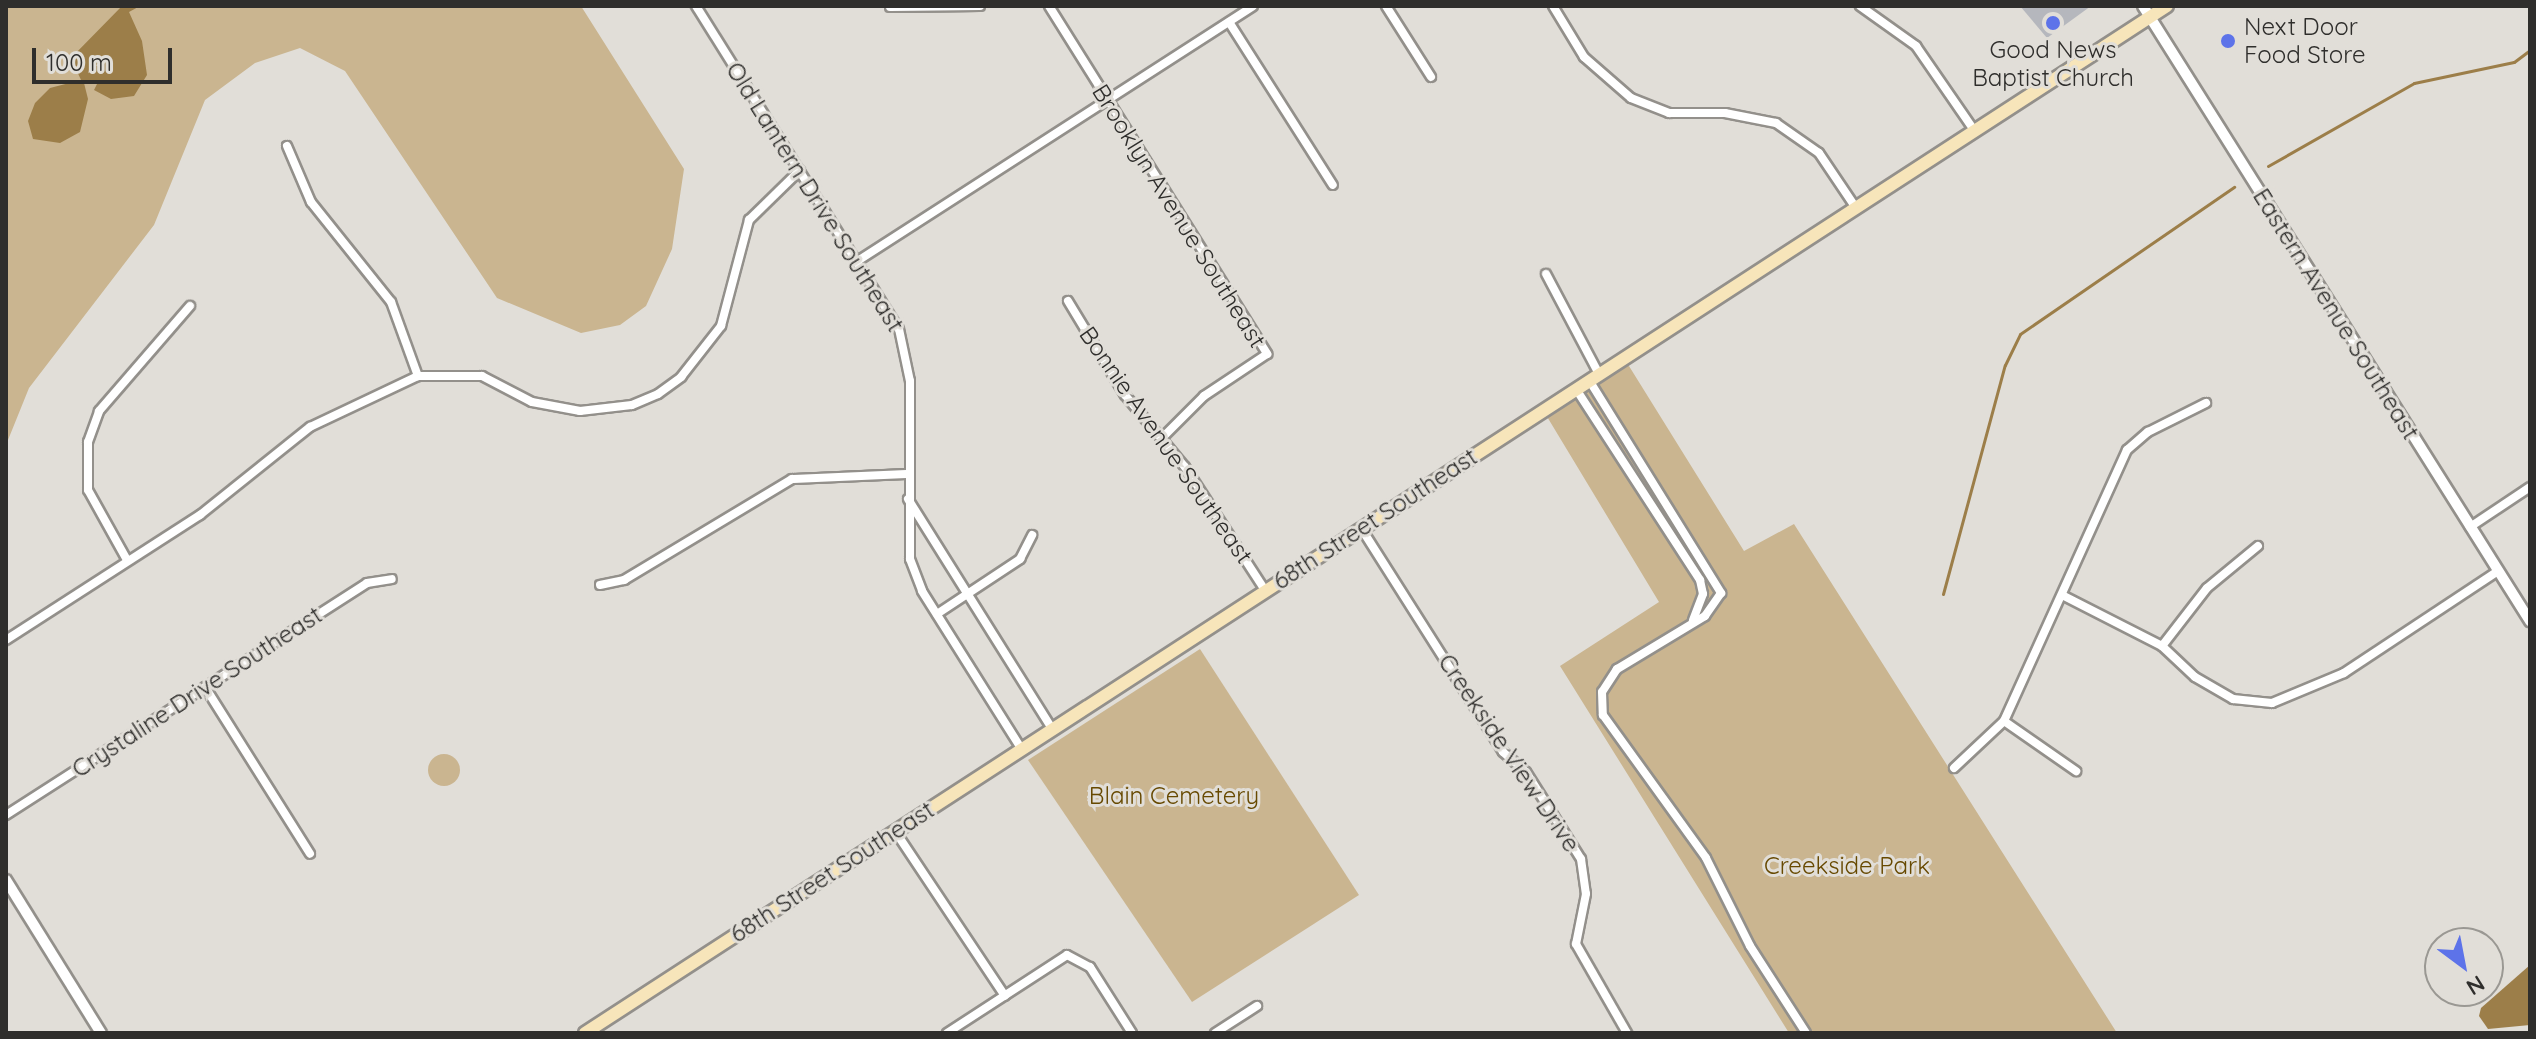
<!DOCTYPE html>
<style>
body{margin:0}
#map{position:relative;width:2536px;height:1039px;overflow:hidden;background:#e1ded8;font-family:Quicksand,sans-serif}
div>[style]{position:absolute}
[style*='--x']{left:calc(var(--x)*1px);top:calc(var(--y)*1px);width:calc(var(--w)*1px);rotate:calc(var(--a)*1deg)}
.green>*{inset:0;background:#cab590}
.round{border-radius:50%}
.water>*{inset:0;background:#9c7e49}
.stream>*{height:3px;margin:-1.5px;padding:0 1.5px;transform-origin:1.5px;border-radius:1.5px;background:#9c7e49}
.building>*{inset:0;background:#b5b7bd}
.roads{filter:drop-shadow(2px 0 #93908b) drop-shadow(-2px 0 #93908b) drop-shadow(0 2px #93908b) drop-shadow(0 -2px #93908b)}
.minor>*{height:8px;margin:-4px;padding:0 4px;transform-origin:4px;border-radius:4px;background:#fff}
.tertiary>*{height:10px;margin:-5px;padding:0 5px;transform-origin:5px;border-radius:5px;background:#fff}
.secondary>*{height:12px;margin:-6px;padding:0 6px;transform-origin:6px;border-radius:6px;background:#f7e5ba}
.dots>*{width:22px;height:22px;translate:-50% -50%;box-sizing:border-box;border:4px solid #e1ded8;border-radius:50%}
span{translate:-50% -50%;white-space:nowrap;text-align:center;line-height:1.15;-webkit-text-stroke:6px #e1ded8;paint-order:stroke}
.poi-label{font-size:24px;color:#2f2e2c}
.left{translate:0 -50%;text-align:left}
.street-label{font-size:24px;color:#2f2e2c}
.park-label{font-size:24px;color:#674900}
.frame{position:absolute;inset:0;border:8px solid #2f2e2c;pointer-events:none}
.north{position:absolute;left:2424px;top:927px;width:80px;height:80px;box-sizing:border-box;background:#e1ded8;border:2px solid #9a9893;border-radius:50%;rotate:148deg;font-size:22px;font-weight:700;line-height:32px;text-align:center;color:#2f2e2c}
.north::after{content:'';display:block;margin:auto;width:28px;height:36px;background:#5d73e9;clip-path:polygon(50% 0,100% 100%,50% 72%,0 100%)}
.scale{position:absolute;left:32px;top:48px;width:140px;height:36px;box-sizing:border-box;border:4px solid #2f2e2c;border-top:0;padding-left:10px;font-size:24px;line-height:28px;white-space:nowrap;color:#2f2e2c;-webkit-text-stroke:6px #e1ded8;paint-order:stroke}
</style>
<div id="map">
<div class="green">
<div style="clip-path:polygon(6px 6px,581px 6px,684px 169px,672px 249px,646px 306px,620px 325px,581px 333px,497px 298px,345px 71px,300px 48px,255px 63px,205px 100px,154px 225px,29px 388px,6px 445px)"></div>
<div style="clip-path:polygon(1624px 358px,1744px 551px,1794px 524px,2117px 1033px,1789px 1033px,1560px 666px,1659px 602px,1543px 410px)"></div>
<div style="clip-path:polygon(1200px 649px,1359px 895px,1192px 1002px,1028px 760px)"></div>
<div class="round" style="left:428px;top:754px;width:32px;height:32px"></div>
</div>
<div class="water">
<div style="clip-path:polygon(122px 6px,140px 6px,129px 12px,142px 41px,147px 75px,134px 96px,111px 99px,94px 90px,97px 84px,84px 83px,88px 99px,80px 132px,60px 143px,33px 139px,28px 121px,35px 103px,50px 88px,81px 80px,71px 58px)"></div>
<div style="clip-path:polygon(2530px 965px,2530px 1025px,2488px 1029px,2479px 1016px,2481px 1008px)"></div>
</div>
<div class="stream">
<div style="--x:2268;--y:166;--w:168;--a:-29.6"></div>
<div style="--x:2414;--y:83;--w:102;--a:-11.9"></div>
<div style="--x:2514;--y:62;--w:20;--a:-37"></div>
<div style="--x:1943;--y:594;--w:237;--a:-74.9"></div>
<div style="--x:2005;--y:365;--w:34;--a:-64"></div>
<div style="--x:2020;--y:334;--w:260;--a:-34.5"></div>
</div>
<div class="building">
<div style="clip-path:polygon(2020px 6px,2091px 6px,2047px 38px)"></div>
</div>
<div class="roads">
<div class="minor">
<div style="--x:696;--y:6;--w:381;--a:57.9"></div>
<div style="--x:899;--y:329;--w:53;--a:78.1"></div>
<div style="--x:910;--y:381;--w:178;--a:90"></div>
<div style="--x:910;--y:559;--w:34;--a:69"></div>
<div style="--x:922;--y:591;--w:186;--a:57.8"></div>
<div style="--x:1049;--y:6;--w:411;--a:57.9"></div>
<div style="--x:1267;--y:354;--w:76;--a:146.3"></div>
<div style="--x:1204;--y:396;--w:59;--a:135"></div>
<div style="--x:1386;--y:6;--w:84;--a:57.6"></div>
<div style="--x:1553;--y:6;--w:60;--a:58.7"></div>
<div style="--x:1584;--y:57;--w:62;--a:41.1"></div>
<div style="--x:1631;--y:98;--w:41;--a:21.5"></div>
<div style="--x:1669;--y:113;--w:56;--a:0"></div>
<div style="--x:1725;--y:113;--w:52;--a:11.1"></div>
<div style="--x:1776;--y:123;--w:52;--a:34.9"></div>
<div style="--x:1819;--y:153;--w:66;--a:56.1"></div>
<div style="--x:1860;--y:6;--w:69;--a:35.5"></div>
<div style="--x:1916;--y:46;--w:102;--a:55.4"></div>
<div style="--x:890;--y:7;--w:90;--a:-0.6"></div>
<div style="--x:1229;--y:22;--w:193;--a:57.5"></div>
<div style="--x:287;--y:146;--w:61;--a:66.8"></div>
<div style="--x:311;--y:202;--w:128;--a:51.3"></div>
<div style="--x:391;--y:302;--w:79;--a:70"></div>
<div style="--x:856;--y:262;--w:472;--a:-32.8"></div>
<div style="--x:1546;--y:274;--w:113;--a:62.1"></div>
<div style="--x:1068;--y:301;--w:110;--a:58.8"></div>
<div style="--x:1125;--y:395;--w:94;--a:50.2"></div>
<div style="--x:1185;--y:467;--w:147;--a:57"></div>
<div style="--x:1589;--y:380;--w:251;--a:58.2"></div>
<div style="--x:1721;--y:593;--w:28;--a:125"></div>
<div style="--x:1705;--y:616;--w:103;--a:148.9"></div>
<div style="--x:1617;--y:669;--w:27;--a:123"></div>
<div style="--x:1602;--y:692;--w:23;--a:88"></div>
<div style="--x:1603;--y:715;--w:176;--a:54.2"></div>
<div style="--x:1706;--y:858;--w:98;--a:63.4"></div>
<div style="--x:1750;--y:946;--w:103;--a:57.2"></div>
<div style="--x:1576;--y:389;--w:228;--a:57"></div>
<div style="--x:1700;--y:580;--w:14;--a:78"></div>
<div style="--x:1703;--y:594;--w:28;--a:111"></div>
<div style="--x:908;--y:499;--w:271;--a:57.9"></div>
<div style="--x:2470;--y:527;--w:72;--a:-33.7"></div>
<div style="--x:1361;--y:528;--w:265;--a:57.6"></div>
<div style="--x:1503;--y:752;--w:30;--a:41"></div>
<div style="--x:1526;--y:772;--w:103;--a:57.7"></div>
<div style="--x:1581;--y:859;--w:35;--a:82"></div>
<div style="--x:1586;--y:894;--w:51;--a:101.3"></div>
<div style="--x:1576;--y:944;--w:103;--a:60.2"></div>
<div style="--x:127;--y:560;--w:80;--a:-119.1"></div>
<div style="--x:88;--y:490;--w:48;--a:-90"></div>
<div style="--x:88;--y:442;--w:33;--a:-70"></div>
<div style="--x:99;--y:411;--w:139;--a:-49.1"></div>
<div style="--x:600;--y:585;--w:25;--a:-12"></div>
<div style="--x:624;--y:580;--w:196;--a:-31"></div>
<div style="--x:792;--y:479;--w:116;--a:-2.5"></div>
<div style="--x:2062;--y:595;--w:112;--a:27"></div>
<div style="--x:2162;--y:646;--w:45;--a:43.2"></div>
<div style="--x:2195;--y:677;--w:44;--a:30.1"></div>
<div style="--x:2233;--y:699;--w:39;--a:6"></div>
<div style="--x:2272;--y:703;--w:78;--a:-22.6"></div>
<div style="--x:2344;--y:673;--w:185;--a:-33.5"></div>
<div style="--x:937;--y:614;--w:100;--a:-33.5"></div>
<div style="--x:1020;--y:559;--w:27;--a:-63"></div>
<div style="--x:6;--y:640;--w:231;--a:-32.8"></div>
<div style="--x:200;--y:515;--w:141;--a:-38.7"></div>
<div style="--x:310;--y:427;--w:119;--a:-25.3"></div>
<div style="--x:418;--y:376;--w:64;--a:0"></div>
<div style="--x:482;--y:376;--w:56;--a:27.5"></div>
<div style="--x:532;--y:402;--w:49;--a:10.6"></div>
<div style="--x:580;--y:411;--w:52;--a:-6.6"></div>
<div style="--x:632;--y:405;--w:28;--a:-23"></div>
<div style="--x:658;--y:394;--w:29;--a:-36"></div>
<div style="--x:681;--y:377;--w:65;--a:-51.9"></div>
<div style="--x:721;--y:326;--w:110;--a:-75.2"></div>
<div style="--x:749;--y:220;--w:71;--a:-44.4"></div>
<div style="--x:2162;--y:646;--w:73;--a:-52.2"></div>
<div style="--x:2207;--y:588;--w:66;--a:-39.5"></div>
<div style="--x:205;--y:687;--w:197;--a:57.8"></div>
<div style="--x:2004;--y:721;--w:88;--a:34.8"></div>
<div style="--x:1954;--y:768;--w:69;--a:-43.2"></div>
<div style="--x:2004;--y:721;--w:298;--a:-65.6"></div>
<div style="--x:2127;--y:450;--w:28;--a:-41"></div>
<div style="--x:2148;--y:432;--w:65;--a:-26.6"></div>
<div style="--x:6;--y:815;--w:429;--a:-32.7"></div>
<div style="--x:367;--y:583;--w:25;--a:-9"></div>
<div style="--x:895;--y:831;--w:198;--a:56.3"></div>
<div style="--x:947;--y:1033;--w:143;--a:-33"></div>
<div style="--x:1067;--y:955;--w:26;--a:28"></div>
<div style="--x:1090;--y:967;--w:78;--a:57.5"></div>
<div style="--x:1215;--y:1033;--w:50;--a:-32.7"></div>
</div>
<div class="tertiary">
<div style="--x:2143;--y:6;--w:727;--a:57.82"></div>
<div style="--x:6;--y:880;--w:180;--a:58.2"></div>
</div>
<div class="secondary">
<div style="--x:585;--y:1033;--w:1886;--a:-32.99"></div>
</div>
</div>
<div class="dots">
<div style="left:2053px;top:23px;background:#5d73e9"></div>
<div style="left:2228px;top:41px;background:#5d73e9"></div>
</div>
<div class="poi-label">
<span class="left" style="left:2244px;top:41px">Next Door<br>Food Store</span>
<span style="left:2053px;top:64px">Good News<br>Baptist Church</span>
</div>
<div class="street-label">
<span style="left:815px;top:197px;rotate:58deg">Old Lantern Drive Southeast</span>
<span style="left:1179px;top:216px;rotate:58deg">Brooklyn Avenue Southeast</span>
<span style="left:2336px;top:314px;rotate:58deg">Eastern Avenue Southeast</span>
<span style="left:1166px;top:445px;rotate:55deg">Bonnie Avenue Southeast</span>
<span style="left:1375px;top:519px;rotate:-33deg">68th Street Southeast</span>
<span style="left:197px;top:692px;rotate:-33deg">Crystaline Drive Southeast</span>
<span style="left:1509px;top:753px;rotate:56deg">Creekside View Drive</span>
<span style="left:832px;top:872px;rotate:-33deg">68th Street Southeast</span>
</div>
<div class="park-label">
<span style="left:1174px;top:796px">Blain Cemetery</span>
<span style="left:1847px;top:866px">Creekside Park</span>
</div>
<div class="frame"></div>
<div class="north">N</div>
<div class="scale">100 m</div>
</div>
